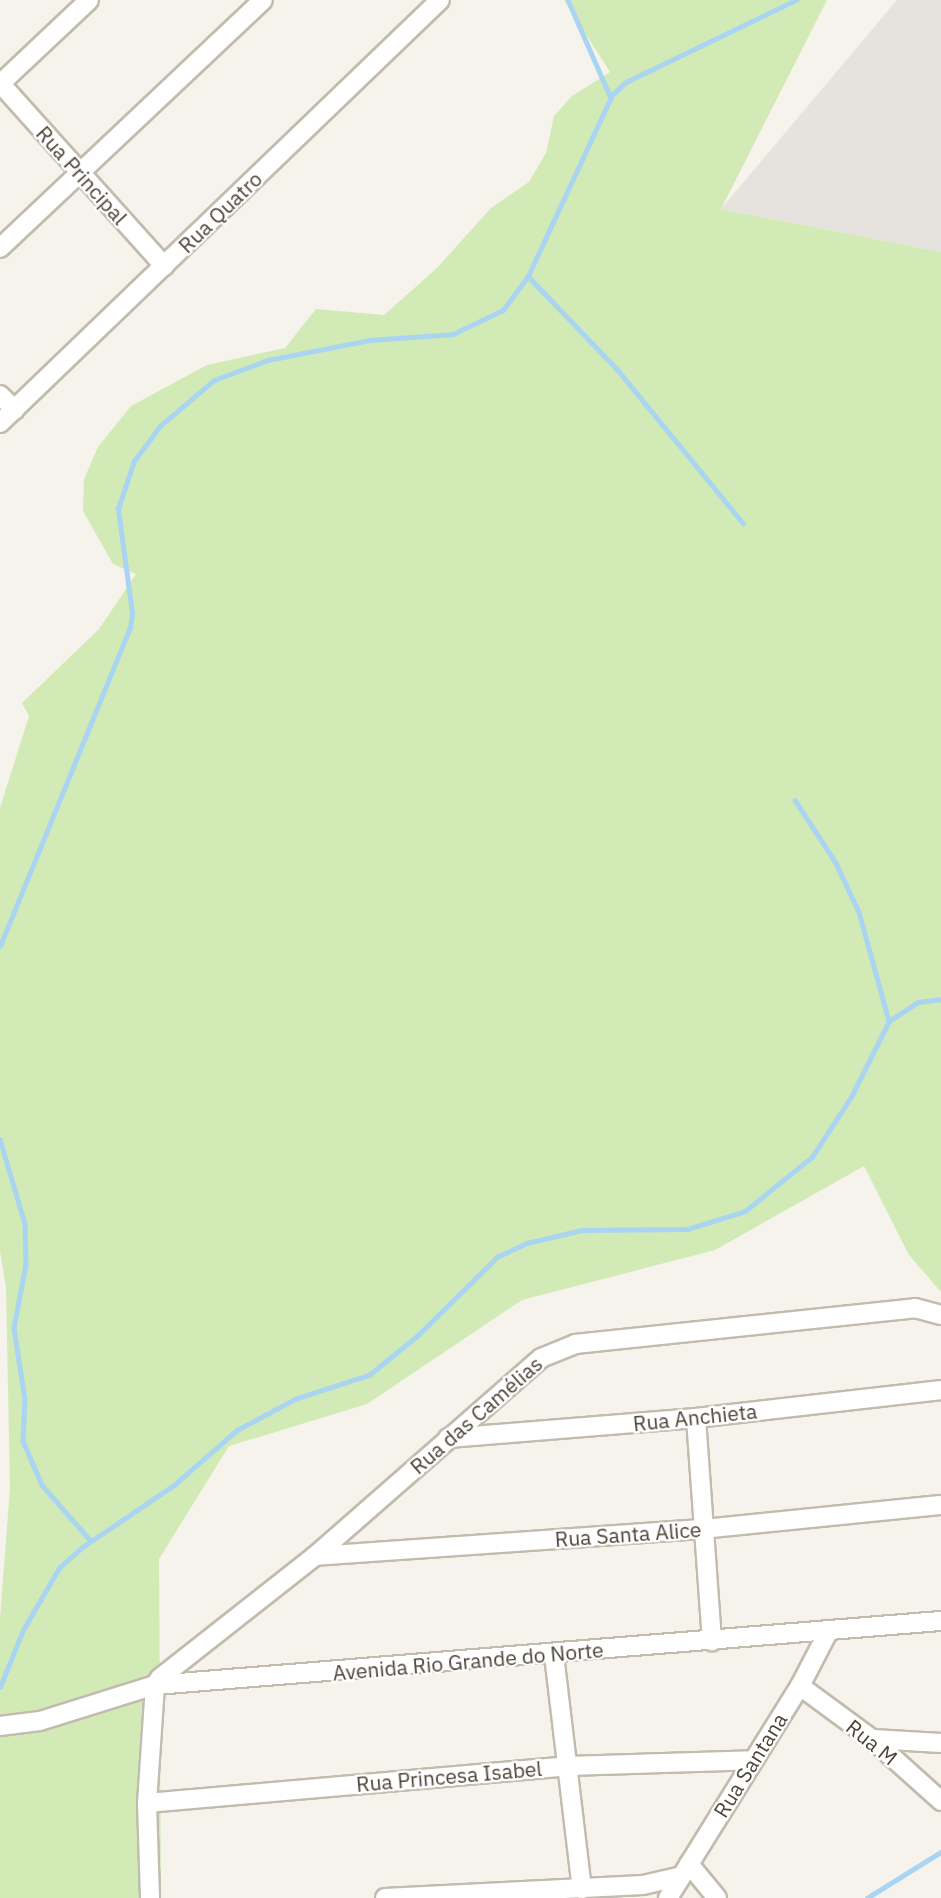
<!DOCTYPE html>
<meta charset="utf-8">
<style>
body{margin:0}
#map{position:relative;width:941px;height:1898px;overflow:hidden;background:#f6f3ec;font-family:"IBM Plex Sans",sans-serif}
div>[style]{position:absolute}
[style*='--x']{left:calc(var(--x)*1px);top:calc(var(--y)*1px);width:calc(var(--w)*1px);rotate:calc(var(--a)*1deg)}
.industrial>*{inset:0;background:#e6e2dd}
.green>*{inset:0;background:#d2eab5}
.stream>*{height:4.5px;margin:-2.25px;padding:0 2.25px;transform-origin:2.25px;border-radius:2.25px;background:#a9d4f2}
.roads{filter:drop-shadow(2px 0 #c2bbae) drop-shadow(-2px 0 #c2bbae) drop-shadow(0 2px #c2bbae) drop-shadow(0 -2px #c2bbae)}
.minor>*{height:18px;margin:-9px;padding:0 9px;transform-origin:9px;border-radius:9px;background:#fff}
span{translate:-50% -50%;white-space:nowrap;text-align:center;line-height:1.15;-webkit-text-stroke:4.5px #fff;paint-order:stroke}
.street-label{font-size:21px;color:#4b4439}
</style>
<div id="map">
<div class="industrial">
<div style="clip-path:polygon(897px 0,941px 0,941px 252px,721px 209px)"></div>
</div>
<div class="green">
<div style="clip-path:polygon(564px 0,827px 0,721px 209px,941px 252px,941px 1292px,909px 1255px,864px 1166px,715px 1250px,522px 1300px,367px 1404px,229px 1446px,159px 1559px,161px 1898px,0 1898px,0 1619px,10px 1488px,6px 1288px,0 1251px,0 808px,29px 716px,22px 703px,99px 629px,136px 574px,113px 564px,83px 511px,84px 479px,98px 447px,131px 406px,207px 365px,285px 348px,316px 309px,384px 315px,437px 268px,491px 208px,529px 182px,546px 153px,554px 116px,572px 96px,610px 72px)"></div>
</div>
<div class="stream">
<div style="--x:568;--y:0;--w:107;--a:66.3"></div>
<div style="--x:528;--y:276;--w:129;--a:46.3"></div>
<div style="--x:617;--y:369;--w:199;--a:50.7"></div>
<div style="--x:795;--y:800;--w:75;--a:56.9"></div>
<div style="--x:836;--y:863;--w:54;--a:64.9"></div>
<div style="--x:859;--y:912;--w:113;--a:74.6"></div>
<div style="--x:0;--y:946;--w:344;--a:-67.8"></div>
<div style="--x:130;--y:628;--w:15;--a:-82"></div>
<div style="--x:132;--y:613;--w:105;--a:-97.7"></div>
<div style="--x:118;--y:509;--w:51;--a:-71.6"></div>
<div style="--x:134;--y:461;--w:44;--a:-53.4"></div>
<div style="--x:160;--y:426;--w:71;--a:-40.4"></div>
<div style="--x:214;--y:380;--w:58;--a:-20.3"></div>
<div style="--x:268;--y:360;--w:104;--a:-11.1"></div>
<div style="--x:370;--y:340;--w:83;--a:-4.1"></div>
<div style="--x:453;--y:334;--w:55;--a:-25.6"></div>
<div style="--x:503;--y:310;--w:42;--a:-53.7"></div>
<div style="--x:528;--y:276;--w:200;--a:-65.1"></div>
<div style="--x:612;--y:95;--w:19;--a:-43"></div>
<div style="--x:626;--y:82;--w:189;--a:-25.8"></div>
<div style="--x:0;--y:1139;--w:89;--a:73.6"></div>
<div style="--x:25;--y:1224;--w:40;--a:88.6"></div>
<div style="--x:26;--y:1264;--w:65;--a:100.6"></div>
<div style="--x:14;--y:1328;--w:73;--a:81.3"></div>
<div style="--x:25;--y:1400;--w:41;--a:92.8"></div>
<div style="--x:23;--y:1441;--w:48;--a:66.6"></div>
<div style="--x:42;--y:1485;--w:74;--a:48.8"></div>
<div style="--x:0;--y:1687;--w:61;--a:-68"></div>
<div style="--x:23;--y:1630;--w:72;--a:-59.9"></div>
<div style="--x:59;--y:1568;--w:30;--a:-42"></div>
<div style="--x:81;--y:1548;--w:112;--a:-34.1"></div>
<div style="--x:174;--y:1485;--w:84;--a:-41.1"></div>
<div style="--x:237;--y:1430;--w:66;--a:-28.1"></div>
<div style="--x:295;--y:1399;--w:78;--a:-18"></div>
<div style="--x:369;--y:1375;--w:62;--a:-39.1"></div>
<div style="--x:417;--y:1336;--w:112;--a:-44.6"></div>
<div style="--x:497;--y:1257;--w:33;--a:-25"></div>
<div style="--x:527;--y:1243;--w:57;--a:-13.3"></div>
<div style="--x:582;--y:1230;--w:106;--a:-0.5"></div>
<div style="--x:688;--y:1229;--w:60;--a:-17.5"></div>
<div style="--x:745;--y:1211;--w:86;--a:-38.9"></div>
<div style="--x:812;--y:1157;--w:72;--a:-57"></div>
<div style="--x:851;--y:1097;--w:85;--a:-63.4"></div>
<div style="--x:889;--y:1021;--w:35;--a:-33"></div>
<div style="--x:918;--y:1002;--w:23;--a:-7"></div>
<div style="--x:867;--y:1898;--w:87;--a:-31.9"></div>
</div>
<div class="roads">
<div class="minor">
<div style="--x:0;--y:83;--w:246;--a:48.1"></div>
<div style="--x:0;--y:84;--w:122;--a:-43.3"></div>
<div style="--x:0;--y:248;--w:361;--a:-43.3"></div>
<div style="--x:0;--y:395;--w:21;--a:45"></div>
<div style="--x:0;--y:423;--w:610;--a:-43.87"></div>
<div style="--x:696;--y:1418;--w:224;--a:85.9"></div>
<div style="--x:448;--y:1438;--w:249;--a:-4.6"></div>
<div style="--x:696;--y:1418;--w:247;--a:-6.5"></div>
<div style="--x:315;--y:1556;--w:389;--a:-4"></div>
<div style="--x:703;--y:1529;--w:239;--a:-5.8"></div>
<div style="--x:554;--y:1655;--w:236;--a:83.2"></div>
<div style="--x:800;--y:1686;--w:89;--a:36.4"></div>
<div style="--x:872;--y:1739;--w:93;--a:41.9"></div>
<div style="--x:0;--y:1726;--w:40;--a:-7.1"></div>
<div style="--x:40;--y:1721;--w:121;--a:-17.4"></div>
<div style="--x:155;--y:1685;--w:789;--a:-4.66"></div>
<div style="--x:873;--y:1739;--w:68;--a:3.4"></div>
<div style="--x:147;--y:1803;--w:422;--a:-5"></div>
<div style="--x:567;--y:1766;--w:186;--a:-1.8"></div>
<div style="--x:689;--y:1864;--w:44;--a:50.5"></div>
<div style="--x:150;--y:1898;--w:95;--a:-91.8"></div>
<div style="--x:147;--y:1803;--w:118;--a:-86.1"></div>
<div style="--x:155;--y:1685;--w:9;--a:-54"></div>
<div style="--x:160;--y:1678;--w:197;--a:-38.2"></div>
<div style="--x:315;--y:1556;--w:300;--a:-41.2"></div>
<div style="--x:541;--y:1358;--w:37;--a:-22"></div>
<div style="--x:575;--y:1344;--w:342;--a:-6"></div>
<div style="--x:915;--y:1308;--w:27;--a:15"></div>
<div style="--x:385;--y:1898;--w:258;--a:-2.9"></div>
<div style="--x:643;--y:1885;--w:39;--a:-13"></div>
<div style="--x:668;--y:1898;--w:250;--a:-58.1"></div>
<div style="--x:800;--y:1686;--w:63;--a:-62.6"></div>
</div>
</div>
<div class="street-label">
<span style="left:82px;top:175px;rotate:48deg">Rua Principal</span>
<span style="left:220px;top:212px;rotate:-44deg">Rua Quatro</span>
<span style="left:476px;top:1415px;rotate:-41deg">Rua das Camélias</span>
<span style="left:695px;top:1417px;rotate:-6deg">Rua Anchieta</span>
<span style="left:628px;top:1534px;rotate:-4deg">Rua Santa Alice</span>
<span style="left:468px;top:1661px;rotate:-5deg">Avenida Rio Grande do Norte</span>
<span style="left:872px;top:1742px;rotate:39deg">Rua M</span>
<span style="left:750px;top:1765px;rotate:-58deg">Rua Santana</span>
<span style="left:449px;top:1776px;rotate:-5deg">Rua Princesa Isabel</span>
</div>
</div>
